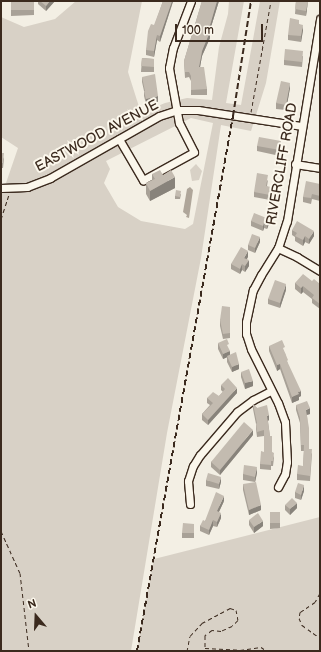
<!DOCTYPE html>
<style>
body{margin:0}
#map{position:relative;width:321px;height:652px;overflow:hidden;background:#f3efe4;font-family:"Balsamiq Sans",sans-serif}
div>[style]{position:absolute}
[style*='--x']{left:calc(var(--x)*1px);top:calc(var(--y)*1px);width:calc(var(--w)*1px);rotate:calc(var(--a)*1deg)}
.green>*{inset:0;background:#d8d1c6}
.water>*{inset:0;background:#afa69a}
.path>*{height:1px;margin-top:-0.5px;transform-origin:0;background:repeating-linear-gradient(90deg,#3b2a1e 0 4px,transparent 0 7px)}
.roads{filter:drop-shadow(1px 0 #3b2a1e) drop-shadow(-1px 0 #3b2a1e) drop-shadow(0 1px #3b2a1e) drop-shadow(0 -1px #3b2a1e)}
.minor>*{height:7px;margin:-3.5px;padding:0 3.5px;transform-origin:3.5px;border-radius:3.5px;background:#fbf7ec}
.rail>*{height:2px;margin-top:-1px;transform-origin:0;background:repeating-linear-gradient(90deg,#3b2a1e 0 6px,transparent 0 9px)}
.wall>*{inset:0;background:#a8a197}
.shaded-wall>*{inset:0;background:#88837b}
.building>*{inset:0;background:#c3bbb0}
span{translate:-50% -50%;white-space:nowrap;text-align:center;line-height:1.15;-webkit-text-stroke:4px #fbf7ec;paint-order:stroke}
.street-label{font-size:14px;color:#3b2a1e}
.frame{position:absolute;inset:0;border:2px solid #3b2a1e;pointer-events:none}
.north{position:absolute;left:16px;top:596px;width:40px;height:40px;-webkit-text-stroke:3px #fbf7ec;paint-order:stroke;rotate:341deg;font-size:11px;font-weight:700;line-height:16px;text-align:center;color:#3b2a1e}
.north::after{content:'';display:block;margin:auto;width:14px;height:18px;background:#3b2a1e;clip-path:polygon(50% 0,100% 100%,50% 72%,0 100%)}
.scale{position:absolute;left:175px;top:24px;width:88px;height:18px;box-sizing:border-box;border:2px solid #3b2a1e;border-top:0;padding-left:5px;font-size:12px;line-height:14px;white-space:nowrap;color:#3b2a1e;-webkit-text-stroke:3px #fbf7ec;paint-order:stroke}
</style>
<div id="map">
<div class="green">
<div style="clip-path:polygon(evenodd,76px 1px,142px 1px,128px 72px,141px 113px,165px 103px,187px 98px,212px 100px,219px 47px,228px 14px,229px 1px,244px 1px,226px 103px,241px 105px,260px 1px,280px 1px,266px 83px,251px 131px,221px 125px,201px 258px,167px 433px,131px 651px,1px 651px,1px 183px,6px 183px,18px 148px,1px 137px,1px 17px,24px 27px,55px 19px,76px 1px,191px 118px,213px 123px,193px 224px,185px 229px,141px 221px,118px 207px,104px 183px,110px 169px,106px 161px,191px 118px)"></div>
<div style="clip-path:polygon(196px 164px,202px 171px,199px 180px,192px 181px,190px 170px)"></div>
<div style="clip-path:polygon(320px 517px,320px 651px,137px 651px,154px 559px)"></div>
</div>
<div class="water">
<div style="clip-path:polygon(190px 187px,193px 190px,189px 218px,186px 217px,187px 215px,183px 212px,187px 189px)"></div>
</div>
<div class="path">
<div style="--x:251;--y:112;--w:113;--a:-79.8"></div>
<div style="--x:1;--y:219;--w:25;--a:-72"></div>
<div style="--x:1;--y:531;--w:46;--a:65.7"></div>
<div style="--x:20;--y:573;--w:79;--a:83.4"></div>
<div style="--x:320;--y:593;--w:10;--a:119"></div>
<div style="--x:315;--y:602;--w:18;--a:146"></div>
<div style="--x:300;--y:612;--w:6;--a:99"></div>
<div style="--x:299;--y:618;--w:8;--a:67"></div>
<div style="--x:302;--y:625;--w:22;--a:36"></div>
<div style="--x:187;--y:651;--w:15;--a:-79"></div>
<div style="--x:190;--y:636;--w:18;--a:-47"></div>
<div style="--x:202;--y:623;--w:32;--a:-28"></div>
<div style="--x:230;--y:608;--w:6;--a:18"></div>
<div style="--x:236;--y:610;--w:10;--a:79"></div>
<div style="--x:238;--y:620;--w:8;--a:135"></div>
<div style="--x:232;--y:626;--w:12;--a:156"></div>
<div style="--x:221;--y:631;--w:9;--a:-174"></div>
<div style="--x:212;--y:630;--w:9;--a:144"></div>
<div style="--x:205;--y:635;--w:13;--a:90"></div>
<div style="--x:205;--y:648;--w:35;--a:3"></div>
<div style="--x:240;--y:650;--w:21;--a:-8"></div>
<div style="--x:261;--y:647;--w:7;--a:34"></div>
</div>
<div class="roads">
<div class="minor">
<div style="--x:119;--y:139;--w:48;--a:59.7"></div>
<div style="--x:143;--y:180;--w:58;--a:-28.8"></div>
<div style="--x:194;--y:152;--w:33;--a:-117"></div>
<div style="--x:179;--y:123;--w:56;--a:-100.3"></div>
<div style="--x:169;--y:68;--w:20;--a:-79"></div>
<div style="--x:173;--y:48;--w:50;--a:-69"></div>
<div style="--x:295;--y:164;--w:25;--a:9"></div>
<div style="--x:1;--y:188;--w:26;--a:-2"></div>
<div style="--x:27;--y:187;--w:25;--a:-21"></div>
<div style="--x:50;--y:178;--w:125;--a:-29.6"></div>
<div style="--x:159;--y:116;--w:19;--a:-18"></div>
<div style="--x:177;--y:110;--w:21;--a:0"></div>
<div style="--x:198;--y:110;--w:104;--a:8.8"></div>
<div style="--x:278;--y:248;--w:21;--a:25"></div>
<div style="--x:297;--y:257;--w:27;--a:31"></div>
<div style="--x:278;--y:487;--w:15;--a:-62"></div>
<div style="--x:285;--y:474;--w:12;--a:-81"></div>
<div style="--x:287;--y:462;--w:40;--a:-92.9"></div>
<div style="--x:285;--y:422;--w:20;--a:-110"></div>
<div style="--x:278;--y:403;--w:60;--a:-116.6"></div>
<div style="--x:251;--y:349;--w:16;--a:-108"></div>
<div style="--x:246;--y:334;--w:12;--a:-90"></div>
<div style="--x:246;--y:322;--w:33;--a:-78"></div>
<div style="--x:253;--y:290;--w:17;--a:-62"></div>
<div style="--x:261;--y:275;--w:32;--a:-58"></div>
<div style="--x:278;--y:248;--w:28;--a:-72"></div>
<div style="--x:287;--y:221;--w:205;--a:-80.7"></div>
<div style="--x:190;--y:504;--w:23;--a:-95"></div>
<div style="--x:188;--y:481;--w:16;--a:-72"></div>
<div style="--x:193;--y:466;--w:13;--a:-58"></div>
<div style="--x:200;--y:455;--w:57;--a:-49.3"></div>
<div style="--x:237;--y:412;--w:20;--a:-37"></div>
<div style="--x:253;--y:400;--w:20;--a:-27"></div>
</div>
</div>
<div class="rail">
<div style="--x:137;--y:651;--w:544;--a:-79.83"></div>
<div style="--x:233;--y:116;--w:116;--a:-81.1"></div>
</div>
<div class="wall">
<div style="clip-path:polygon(11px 1px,34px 1px,34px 15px,11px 16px)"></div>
<div style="clip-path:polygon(38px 1px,55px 1px,46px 11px,38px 4px)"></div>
<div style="clip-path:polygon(163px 1px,176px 1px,176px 2px,173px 2px,160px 42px,157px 40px,154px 57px,146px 55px,146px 50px)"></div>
<div style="clip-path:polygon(202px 1px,219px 1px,211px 27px,209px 32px,210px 38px,202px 56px,200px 67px,207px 89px,207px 95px,191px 95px,191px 81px,189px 77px,185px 78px,184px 61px)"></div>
<div style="clip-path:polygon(296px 1px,308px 1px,306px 16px,295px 14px)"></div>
<div style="clip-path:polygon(299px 24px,303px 30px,301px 42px,288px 40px,288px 35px)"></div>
<div style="clip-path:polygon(303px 56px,302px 67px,284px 65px,284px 60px)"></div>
<div style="clip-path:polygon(142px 58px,154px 59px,154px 72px,141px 72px)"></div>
<div style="clip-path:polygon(142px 77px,158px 102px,146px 104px,144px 96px,144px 91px,142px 82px)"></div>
<div style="clip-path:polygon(290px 88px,286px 110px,276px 109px,276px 103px)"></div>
<div style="clip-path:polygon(257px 146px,281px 146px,280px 156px,257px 151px)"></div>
<div style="clip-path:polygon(1px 153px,4px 159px,3px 168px,1px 168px)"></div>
<div style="clip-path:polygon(152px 174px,163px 175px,175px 188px,150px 201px,146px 194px,146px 183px,152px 180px)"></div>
<div style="clip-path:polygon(268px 180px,267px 186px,271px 192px,270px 200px,254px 197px,254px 192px)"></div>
<div style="clip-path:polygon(320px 184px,320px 201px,312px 199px,311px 204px,303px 202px,303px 197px)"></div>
<div style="clip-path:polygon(181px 194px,180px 199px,175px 199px,175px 196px)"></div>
<div style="clip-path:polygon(269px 219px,269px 224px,267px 229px,264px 228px,263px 231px,251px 226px,251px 221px)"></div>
<div style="clip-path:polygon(292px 230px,314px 236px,309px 244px,305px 242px,303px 246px,295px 241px,295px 237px,292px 235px)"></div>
<div style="clip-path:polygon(260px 242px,255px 253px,248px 250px,248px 245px)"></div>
<div style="clip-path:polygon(248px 257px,247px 259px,249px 266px,245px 272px,242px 270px,240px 274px,231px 269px,231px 264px)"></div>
<div style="clip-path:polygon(312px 281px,320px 284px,320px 309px,312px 303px,312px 299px,303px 292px,301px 294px,295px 289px,295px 283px)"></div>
<div style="clip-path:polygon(286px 290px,280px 308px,268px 304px,268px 299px)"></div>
<div style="clip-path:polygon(230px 307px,230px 338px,223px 339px,220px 326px,220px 320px)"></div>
<div style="clip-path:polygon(218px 343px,229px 350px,230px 355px,239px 369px,232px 372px,227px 362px,227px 357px,223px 359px,218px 349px)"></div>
<div style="clip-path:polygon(269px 346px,285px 353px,288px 365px,301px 396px,299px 397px,299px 400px,292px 403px,280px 369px,277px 371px,269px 351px)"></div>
<div style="clip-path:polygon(241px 372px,253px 386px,245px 389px,241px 377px)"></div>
<div style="clip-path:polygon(221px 385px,237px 393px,208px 425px,202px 420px,202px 414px,210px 405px,207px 403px,207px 398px,219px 396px,223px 392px,221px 390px)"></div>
<div style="clip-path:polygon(253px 404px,269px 420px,268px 421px,272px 452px,274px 458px,273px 466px,271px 466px,271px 470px,260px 469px,260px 464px,264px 452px,264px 436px,257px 437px,256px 429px,256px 424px,253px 409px)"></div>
<div style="clip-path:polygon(296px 405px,310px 414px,307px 415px,309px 449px,312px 454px,310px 481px,297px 480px,297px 474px,303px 466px,304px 451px,301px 451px,300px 423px,296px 410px)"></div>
<div style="clip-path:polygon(253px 435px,220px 475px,211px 467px,211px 462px)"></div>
<div style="clip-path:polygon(257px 473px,255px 482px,243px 480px,243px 474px)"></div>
<div style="clip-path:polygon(206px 480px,221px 482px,219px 489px,206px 486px)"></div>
<div style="clip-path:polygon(243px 484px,261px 510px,249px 515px,243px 490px)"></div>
<div style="clip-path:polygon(304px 491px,301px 500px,295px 498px,295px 492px)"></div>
<div style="clip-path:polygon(224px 501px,219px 512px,221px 518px,217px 527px,213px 526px,209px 535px,200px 531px,200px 526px)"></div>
<div style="clip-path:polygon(285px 505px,297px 508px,290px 515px,285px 510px)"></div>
<div style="clip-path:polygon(270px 512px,280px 512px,280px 528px,270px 529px)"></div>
<div style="clip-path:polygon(249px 520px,263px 526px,254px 533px,249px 525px)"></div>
<div style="clip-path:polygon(194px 529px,194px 538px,182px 538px,182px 533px)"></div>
</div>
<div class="shaded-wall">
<div style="clip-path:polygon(50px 1px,55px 1px,46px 11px,46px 6px)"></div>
<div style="clip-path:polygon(172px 1px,173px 1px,160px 42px,160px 36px)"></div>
<div style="clip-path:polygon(217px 1px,219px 1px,211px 27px,209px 34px,210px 32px,210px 38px,202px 56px,199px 73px,199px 67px,202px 51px)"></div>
<div style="clip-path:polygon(308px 1px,306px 16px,306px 11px)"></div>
<div style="clip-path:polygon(303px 25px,303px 30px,301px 42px,301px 36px)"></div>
<div style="clip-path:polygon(157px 35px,157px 40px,154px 57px,154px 51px)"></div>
<div style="clip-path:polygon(290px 83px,290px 88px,286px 110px,286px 105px)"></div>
<div style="clip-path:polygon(158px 96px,158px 102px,146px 104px,146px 99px)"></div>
<div style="clip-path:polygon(281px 141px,281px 146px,280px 156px,280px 150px)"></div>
<div style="clip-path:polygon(175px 177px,175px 188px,150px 201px,150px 191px)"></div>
<div style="clip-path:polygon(271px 187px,271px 192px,270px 200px,270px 195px)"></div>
<div style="clip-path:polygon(269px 219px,269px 224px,267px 229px,267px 224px)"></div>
<div style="clip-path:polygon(264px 223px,264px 228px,263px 231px,263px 226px)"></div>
<div style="clip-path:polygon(314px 231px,314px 236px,309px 244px,309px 239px)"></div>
<div style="clip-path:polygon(305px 236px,305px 242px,303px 246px,303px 240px)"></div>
<div style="clip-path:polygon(260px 237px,260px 242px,255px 253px,255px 248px)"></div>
<div style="clip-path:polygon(248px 251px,248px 257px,244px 263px,244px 258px)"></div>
<div style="clip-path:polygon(249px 260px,249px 266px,245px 272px,245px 266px)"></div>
<div style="clip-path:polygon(242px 264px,242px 270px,240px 274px,240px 269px)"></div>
<div style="clip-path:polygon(286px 284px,286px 290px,280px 308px,280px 303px)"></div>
<div style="clip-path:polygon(303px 286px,303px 292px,301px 294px,301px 288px)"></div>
<div style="clip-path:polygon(230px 351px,230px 356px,223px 359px,223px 354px)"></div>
<div style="clip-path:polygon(239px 364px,239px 369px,232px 372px,232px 367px)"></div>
<div style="clip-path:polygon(280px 364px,280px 369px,277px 371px,277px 365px)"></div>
<div style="clip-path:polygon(253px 381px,253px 386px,245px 389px,245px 383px)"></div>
<div style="clip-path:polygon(237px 388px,237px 393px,208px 425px,208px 420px)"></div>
<div style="clip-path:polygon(301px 391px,301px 396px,299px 397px,299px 400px,292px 403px,292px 397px,298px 392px)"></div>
<div style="clip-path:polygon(310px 408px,310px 414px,306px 415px,306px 410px)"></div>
<div style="clip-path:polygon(269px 415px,269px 420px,267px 421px,267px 416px)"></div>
<div style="clip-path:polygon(253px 430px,253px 435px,220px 475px,220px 470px)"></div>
<div style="clip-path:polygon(257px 467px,257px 473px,255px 482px,255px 477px)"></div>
<div style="clip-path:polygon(221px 477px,221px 482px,219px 489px,219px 484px)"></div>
<div style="clip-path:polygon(304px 485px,304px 491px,301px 500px,301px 495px)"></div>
<div style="clip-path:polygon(224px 496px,224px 501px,217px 516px,217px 511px)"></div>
<div style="clip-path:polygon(297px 503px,297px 508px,290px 515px,290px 509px)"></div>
<div style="clip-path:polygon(261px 505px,261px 510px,249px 515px,249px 510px)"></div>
<div style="clip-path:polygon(221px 513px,221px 518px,217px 527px,217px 522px)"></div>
<div style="clip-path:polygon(213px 520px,213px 526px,209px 535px,209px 530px)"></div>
<div style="clip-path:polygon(263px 521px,263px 526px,254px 533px,254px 527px)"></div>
</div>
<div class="building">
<div style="clip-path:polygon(11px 1px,34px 1px,34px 10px,11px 10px)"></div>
<div style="clip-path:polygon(40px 1px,50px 1px,46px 6px)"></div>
<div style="clip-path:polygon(163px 1px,172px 1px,160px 36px,157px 35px,154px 51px,146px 50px,148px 31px,151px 24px,154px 25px)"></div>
<div style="clip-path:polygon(202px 1px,217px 1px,211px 22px,208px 32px,210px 32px,202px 51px,199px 67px,204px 67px,207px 89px,191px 90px,191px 76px,189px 72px,185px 72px,184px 61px)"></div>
<div style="clip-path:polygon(296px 1px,308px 1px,306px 11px,295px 9px)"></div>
<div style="clip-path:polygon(290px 18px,299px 20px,299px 24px,303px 25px,301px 36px,288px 35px)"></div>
<div style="clip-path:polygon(285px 49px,303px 51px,302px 62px,284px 60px)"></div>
<div style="clip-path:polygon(142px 58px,154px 59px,154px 67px,141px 66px)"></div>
<div style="clip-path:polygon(155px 74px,158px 96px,146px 99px,144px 91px,145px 91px,142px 77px)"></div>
<div style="clip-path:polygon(281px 81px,290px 83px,286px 105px,276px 103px)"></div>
<div style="clip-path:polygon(259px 137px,281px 141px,280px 150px,257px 146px)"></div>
<div style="clip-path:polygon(1px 153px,4px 153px,3px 163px,1px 163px)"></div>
<div style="clip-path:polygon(160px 170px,163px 175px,171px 170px,175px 177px,150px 191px,146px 183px,155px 179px,152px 174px)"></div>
<div style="clip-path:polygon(257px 173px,268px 175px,266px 186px,271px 187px,270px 195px,254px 192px)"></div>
<div style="clip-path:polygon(306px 181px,320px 184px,320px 196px,312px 194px,311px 198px,303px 197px)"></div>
<div style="clip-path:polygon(176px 190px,181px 191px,180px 197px,175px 196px)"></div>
<div style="clip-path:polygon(254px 213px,269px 219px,267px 224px,264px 223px,263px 226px,251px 221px)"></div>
<div style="clip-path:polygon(297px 221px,314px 231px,309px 239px,305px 236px,303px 240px,295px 236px,297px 233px,292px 230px)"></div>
<div style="clip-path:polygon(252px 234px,260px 237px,255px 248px,248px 245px)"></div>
<div style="clip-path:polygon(241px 247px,248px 251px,244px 258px,249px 260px,245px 266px,242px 264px,240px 269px,231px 264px)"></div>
<div style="clip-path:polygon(303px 274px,312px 281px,314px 279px,320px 284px,320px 304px,312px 298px,314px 295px,303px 286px,301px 288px,295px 283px)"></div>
<div style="clip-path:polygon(275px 280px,286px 284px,280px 303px,268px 299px)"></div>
<div style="clip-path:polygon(222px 306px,230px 307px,230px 333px,223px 334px,220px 320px)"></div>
<div style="clip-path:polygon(227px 339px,229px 344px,227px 345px,230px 351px,223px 354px,218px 343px)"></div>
<div style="clip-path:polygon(282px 340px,285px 347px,283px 348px,288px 360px,287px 361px,301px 391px,298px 392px,299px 394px,292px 397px,280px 364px,277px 365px,269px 346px)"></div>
<div style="clip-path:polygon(236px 352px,239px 364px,232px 367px,227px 356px)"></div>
<div style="clip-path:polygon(249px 369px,253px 381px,245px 383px,241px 372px)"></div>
<div style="clip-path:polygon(228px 378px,237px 388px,208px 420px,202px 414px,213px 403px,207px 398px,213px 392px,219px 396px,225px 389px,221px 385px)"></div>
<div style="clip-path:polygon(307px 401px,310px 408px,306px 410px,309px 428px,309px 449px,312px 449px,310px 476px,297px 474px,298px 465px,303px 466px,304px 445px,301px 445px,300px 418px,296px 405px)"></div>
<div style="clip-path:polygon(253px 404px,257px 408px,267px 405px,269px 415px,267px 416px,270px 436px,272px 436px,272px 452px,274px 453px,273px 461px,271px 461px,271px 465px,260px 464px,261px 451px,264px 452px,264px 430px,257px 432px,256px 424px,257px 423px)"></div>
<div style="clip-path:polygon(244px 422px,253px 430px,220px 470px,211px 462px)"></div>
<div style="clip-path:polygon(244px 465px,257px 467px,255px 477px,243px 474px)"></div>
<div style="clip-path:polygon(208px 473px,221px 477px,219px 484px,206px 480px)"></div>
<div style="clip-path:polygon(256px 482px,261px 505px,249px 510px,243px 484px)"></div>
<div style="clip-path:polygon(298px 483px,304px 485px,301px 495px,295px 492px)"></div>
<div style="clip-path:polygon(216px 492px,224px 496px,217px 511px,221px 513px,217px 522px,213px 520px,209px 530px,200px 526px,203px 520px,205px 521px)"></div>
<div style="clip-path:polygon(292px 498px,297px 503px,290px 509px,285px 505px)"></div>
<div style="clip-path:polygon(270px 512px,280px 512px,280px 523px,270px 523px)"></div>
<div style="clip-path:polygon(258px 513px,263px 521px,254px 527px,249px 520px)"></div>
<div style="clip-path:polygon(183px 523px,194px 524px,194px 533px,182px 533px)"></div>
</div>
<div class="street-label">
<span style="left:97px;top:136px;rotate:-28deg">EASTWOOD AVENUE</span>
<span style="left:282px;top:164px;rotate:-80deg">RIVERCLIFF ROAD</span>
</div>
<div class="frame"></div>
<div class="north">N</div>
<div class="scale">100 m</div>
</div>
